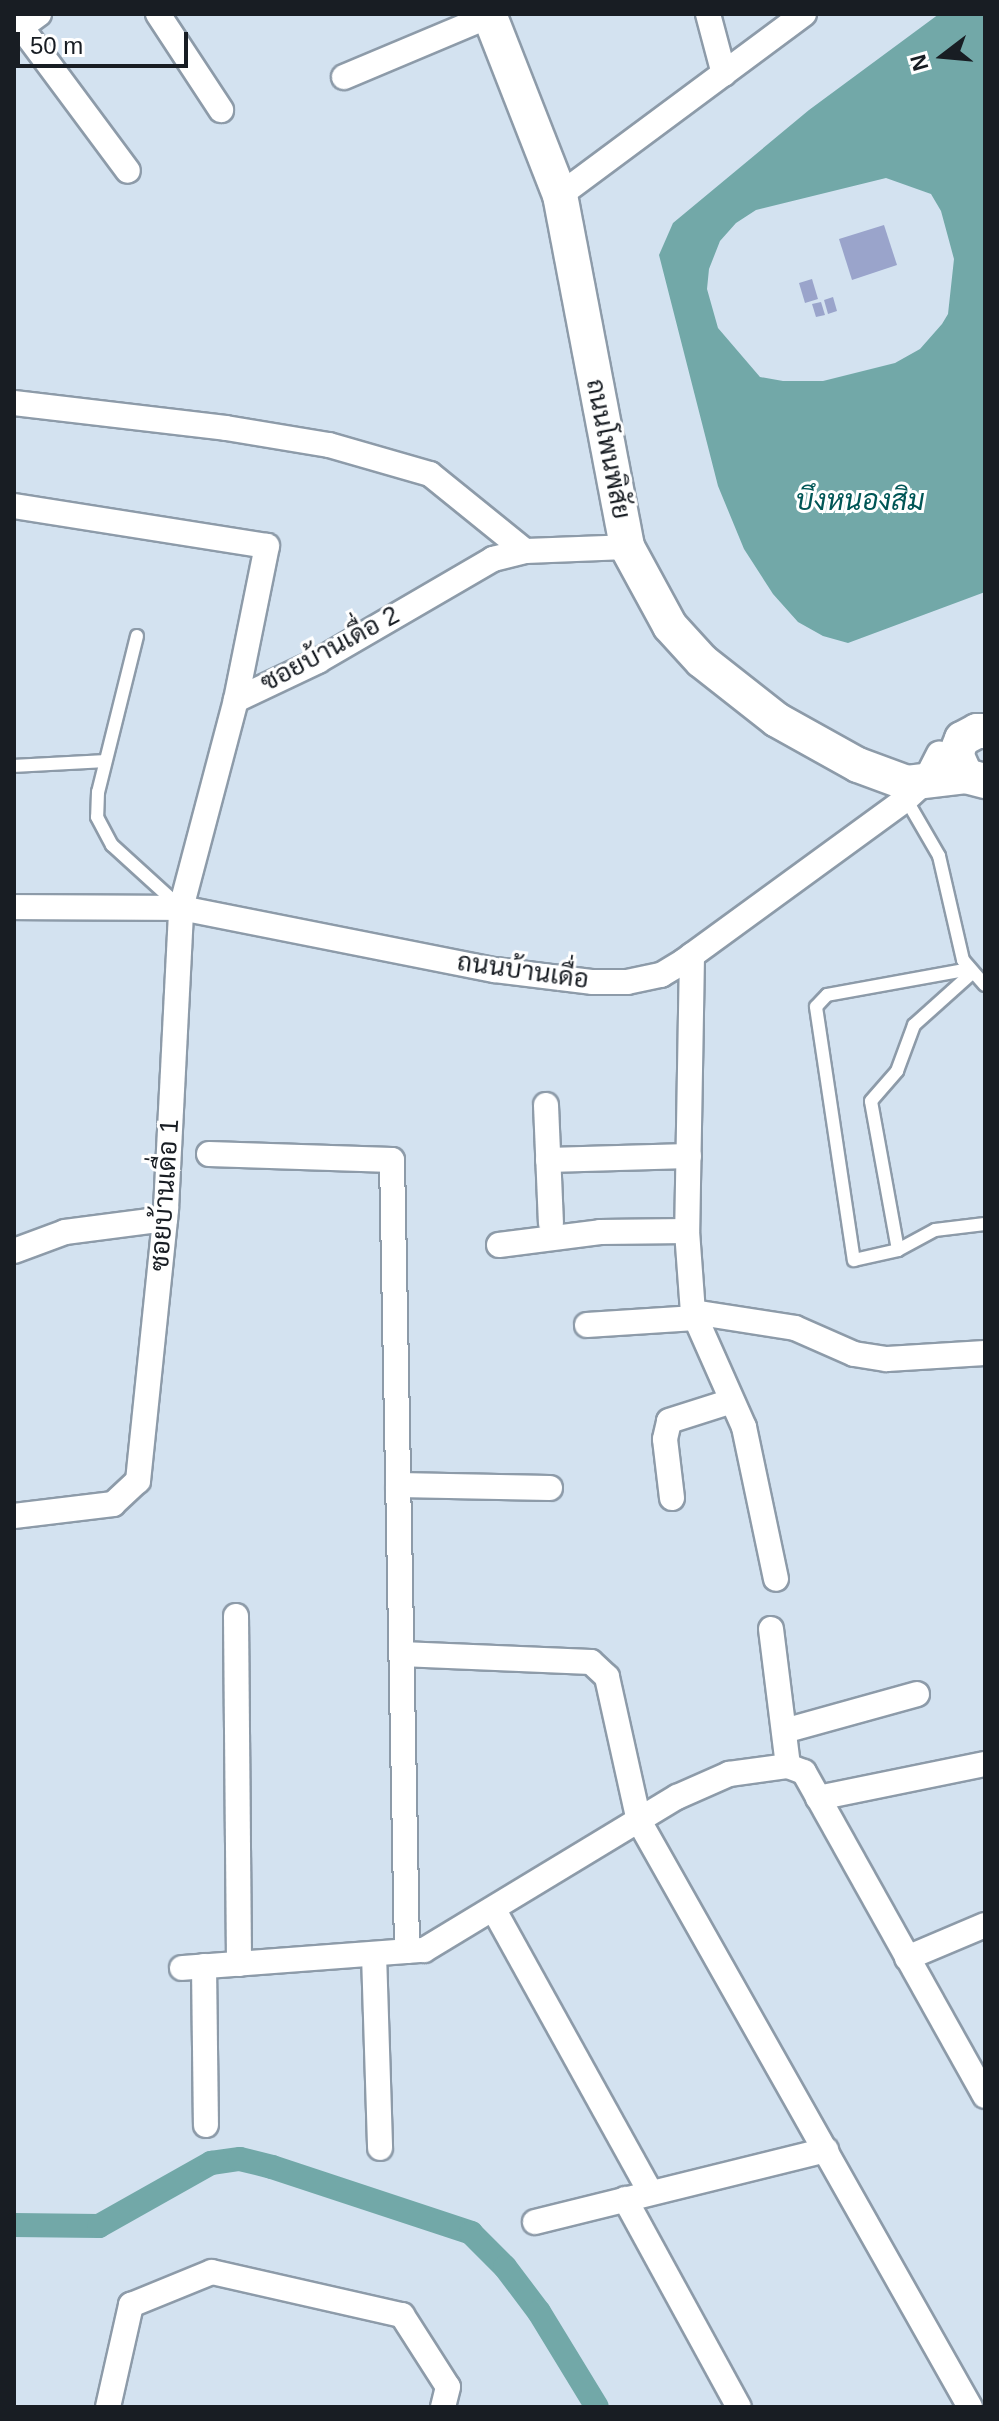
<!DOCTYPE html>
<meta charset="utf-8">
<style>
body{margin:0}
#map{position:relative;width:999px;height:2421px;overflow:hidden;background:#d3e2f0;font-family:Helvetica,Sarabun,sans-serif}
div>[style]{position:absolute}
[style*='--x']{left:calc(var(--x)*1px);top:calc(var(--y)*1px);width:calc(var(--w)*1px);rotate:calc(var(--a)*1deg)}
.water>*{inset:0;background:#72a8a8}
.canal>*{height:24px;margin:-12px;padding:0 12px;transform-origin:12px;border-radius:12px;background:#72a8a8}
.building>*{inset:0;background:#9aa4cb}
.roads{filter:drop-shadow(2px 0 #8d9ba9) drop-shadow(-2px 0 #8d9ba9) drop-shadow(0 2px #8d9ba9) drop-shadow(0 -2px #8d9ba9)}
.lane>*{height:12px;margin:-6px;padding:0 6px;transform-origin:6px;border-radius:6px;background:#fff}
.street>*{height:24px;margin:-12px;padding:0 12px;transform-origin:12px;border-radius:12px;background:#fff}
.secondary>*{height:34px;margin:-17px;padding:0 17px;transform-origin:17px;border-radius:17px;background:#fff}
span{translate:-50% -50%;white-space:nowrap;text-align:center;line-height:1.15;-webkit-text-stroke:6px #fff;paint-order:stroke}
.street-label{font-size:26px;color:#181d23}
.water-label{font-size:28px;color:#005656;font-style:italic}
.frame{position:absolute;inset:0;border:16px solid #181d23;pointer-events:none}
.north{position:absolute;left:903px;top:16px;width:80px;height:80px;-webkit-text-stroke:6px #fff;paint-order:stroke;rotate:254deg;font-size:22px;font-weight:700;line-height:32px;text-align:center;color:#181d23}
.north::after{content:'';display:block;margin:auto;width:28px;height:36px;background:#181d23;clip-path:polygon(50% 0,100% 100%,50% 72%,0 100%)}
.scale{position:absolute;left:16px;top:32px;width:172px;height:36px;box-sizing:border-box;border:4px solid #181d23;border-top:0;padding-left:10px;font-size:24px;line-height:28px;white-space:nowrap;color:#181d23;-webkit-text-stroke:6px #fff;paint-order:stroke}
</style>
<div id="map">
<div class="water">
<div style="clip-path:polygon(evenodd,939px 14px,985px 14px,985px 592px,848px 643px,823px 636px,798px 622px,773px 594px,744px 549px,718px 486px,659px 255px,673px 223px,809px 110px,939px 14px,886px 178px,931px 194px,941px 211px,954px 259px,948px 314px,942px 324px,920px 349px,895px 363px,823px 381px,783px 381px,760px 377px,718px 328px,707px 289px,709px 269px,720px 241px,736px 223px,756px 210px,886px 178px)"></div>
</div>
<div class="canal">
<div style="--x:14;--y:2225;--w:85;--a:0.7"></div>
<div style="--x:99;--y:2226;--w:129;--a:-29.4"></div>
<div style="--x:211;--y:2163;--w:29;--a:-8"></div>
<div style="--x:240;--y:2159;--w:33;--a:14"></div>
<div style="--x:272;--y:2167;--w:210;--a:18.3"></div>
<div style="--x:471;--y:2233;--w:48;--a:45"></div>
<div style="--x:505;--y:2267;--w:56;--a:52.9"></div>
<div style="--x:539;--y:2312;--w:111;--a:58.6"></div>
</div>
<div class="building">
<div style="clip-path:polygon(884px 225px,897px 265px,852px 280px,839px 239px)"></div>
<div style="clip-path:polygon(812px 279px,818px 299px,805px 303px,799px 283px)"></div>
<div style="clip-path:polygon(833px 297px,837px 311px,828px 314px,824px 300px)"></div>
<div style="clip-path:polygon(821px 302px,825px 315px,816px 317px,812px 304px)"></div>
</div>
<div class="roads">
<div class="lane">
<div style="--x:137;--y:636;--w:161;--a:104"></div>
<div style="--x:98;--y:792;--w:25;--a:92"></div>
<div style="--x:97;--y:817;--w:32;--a:62"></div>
<div style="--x:112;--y:845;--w:91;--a:42.3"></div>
<div style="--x:14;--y:766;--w:91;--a:-3.1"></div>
<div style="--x:906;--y:799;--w:66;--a:59.9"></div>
<div style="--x:939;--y:856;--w:107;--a:77"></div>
<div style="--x:963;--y:960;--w:33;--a:49"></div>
<div style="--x:970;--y:969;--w:145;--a:169.7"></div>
<div style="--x:827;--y:995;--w:16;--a:133"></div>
<div style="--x:816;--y:1007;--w:256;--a:81.5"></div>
<div style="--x:854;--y:1260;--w:45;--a:-12.8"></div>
<div style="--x:898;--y:1250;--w:42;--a:-28.4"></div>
<div style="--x:935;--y:1230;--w:50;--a:-6.8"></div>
<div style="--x:898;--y:1250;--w:151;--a:-100.3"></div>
<div style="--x:871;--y:1101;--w:40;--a:-49"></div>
<div style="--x:897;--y:1071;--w:49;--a:-69.7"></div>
<div style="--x:914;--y:1025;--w:79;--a:-41.9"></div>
</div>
<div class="street">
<div style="--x:39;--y:14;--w:22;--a:144"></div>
<div style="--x:21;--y:27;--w:179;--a:53.4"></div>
<div style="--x:158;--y:14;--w:115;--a:56.7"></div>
<div style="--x:708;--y:14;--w:62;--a:75.1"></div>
<div style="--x:344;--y:77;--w:157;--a:-22.8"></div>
<div style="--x:560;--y:195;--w:304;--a:-36.6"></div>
<div style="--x:14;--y:403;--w:213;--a:6.7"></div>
<div style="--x:226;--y:428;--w:104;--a:9.4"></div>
<div style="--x:329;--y:445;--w:105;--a:16"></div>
<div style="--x:430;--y:474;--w:122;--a:39"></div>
<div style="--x:14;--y:506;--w:256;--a:9"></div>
<div style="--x:267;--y:546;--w:157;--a:101.4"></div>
<div style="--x:14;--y:907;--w:167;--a:0.3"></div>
<div style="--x:181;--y:908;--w:320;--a:11.2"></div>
<div style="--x:495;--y:970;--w:99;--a:7"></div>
<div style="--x:593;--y:982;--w:34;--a:0"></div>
<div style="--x:627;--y:982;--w:35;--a:-12"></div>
<div style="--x:661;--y:975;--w:27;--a:-31"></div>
<div style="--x:684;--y:961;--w:275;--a:-36.1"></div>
<div style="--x:906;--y:799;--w:24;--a:-42"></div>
<div style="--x:924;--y:783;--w:33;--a:-63"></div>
<div style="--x:692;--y:955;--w:276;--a:91"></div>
<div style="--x:687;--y:1231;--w:81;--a:85.8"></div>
<div style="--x:693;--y:1312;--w:126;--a:66.1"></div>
<div style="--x:744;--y:1427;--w:155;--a:78.1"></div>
<div style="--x:546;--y:1105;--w:118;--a:87.6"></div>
<div style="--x:209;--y:1154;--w:183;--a:1.9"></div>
<div style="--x:392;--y:1160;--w:791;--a:88.91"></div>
<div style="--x:548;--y:1160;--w:141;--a:-1.6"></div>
<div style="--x:499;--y:1245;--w:102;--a:-7.3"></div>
<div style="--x:600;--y:1232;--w:87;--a:-0.7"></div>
<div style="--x:14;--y:1251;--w:54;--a:-20.4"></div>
<div style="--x:65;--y:1232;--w:101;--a:-7.4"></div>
<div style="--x:693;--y:1312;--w:103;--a:8.9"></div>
<div style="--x:795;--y:1328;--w:64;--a:23.8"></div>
<div style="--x:854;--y:1354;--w:33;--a:9"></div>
<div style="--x:887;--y:1359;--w:98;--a:-3.5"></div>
<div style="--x:587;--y:1325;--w:108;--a:-3.7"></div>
<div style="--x:398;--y:1485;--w:152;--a:1.1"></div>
<div style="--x:672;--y:1498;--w:59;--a:-96.8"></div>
<div style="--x:665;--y:1439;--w:18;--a:-77"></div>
<div style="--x:669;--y:1421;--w:66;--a:-17.6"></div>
<div style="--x:14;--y:1516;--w:100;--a:-6.9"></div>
<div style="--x:113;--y:1504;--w:34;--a:-43"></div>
<div style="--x:138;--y:1481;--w:273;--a:-84.1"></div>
<div style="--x:166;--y:1209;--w:301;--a:-87.1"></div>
<div style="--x:181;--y:908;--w:215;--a:-75.2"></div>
<div style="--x:236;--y:700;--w:91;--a:-25.4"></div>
<div style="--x:318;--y:661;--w:203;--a:-30.2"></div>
<div style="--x:493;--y:559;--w:33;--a:-14"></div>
<div style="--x:525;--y:551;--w:102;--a:-2.2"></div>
<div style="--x:236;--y:1616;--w:348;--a:89.5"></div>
<div style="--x:771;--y:1629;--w:138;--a:82.9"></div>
<div style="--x:401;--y:1654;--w:190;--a:2.4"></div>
<div style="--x:591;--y:1662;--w:22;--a:43"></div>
<div style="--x:607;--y:1677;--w:148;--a:77.5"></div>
<div style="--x:639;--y:1821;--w:673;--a:60.54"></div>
<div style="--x:784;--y:1731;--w:138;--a:-15.5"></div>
<div style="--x:818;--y:1798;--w:170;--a:-11.5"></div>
<div style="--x:494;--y:1910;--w:322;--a:61"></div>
<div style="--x:374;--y:1954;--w:194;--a:88.2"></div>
<div style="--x:907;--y:1958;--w:85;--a:-22.9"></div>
<div style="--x:204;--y:1966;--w:159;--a:89.3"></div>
<div style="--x:182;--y:1968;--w:243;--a:-4.3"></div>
<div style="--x:424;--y:1950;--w:296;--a:-31.2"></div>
<div style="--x:677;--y:1797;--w:57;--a:-23.9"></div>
<div style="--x:729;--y:1774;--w:60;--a:-7.7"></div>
<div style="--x:788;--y:1766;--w:17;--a:21"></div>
<div style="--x:804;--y:1772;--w:371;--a:60.8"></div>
<div style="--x:625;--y:2199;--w:237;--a:61.3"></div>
<div style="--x:535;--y:2222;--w:300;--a:-13.9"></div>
<div style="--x:108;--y:2407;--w:105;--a:-77.3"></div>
<div style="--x:131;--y:2305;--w:87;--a:-22.2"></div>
<div style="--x:212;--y:2272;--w:195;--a:12.8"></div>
<div style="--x:402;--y:2315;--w:85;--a:57.4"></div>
<div style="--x:448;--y:2387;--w:21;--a:104"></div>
</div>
<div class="secondary">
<div style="--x:489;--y:14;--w:194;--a:68.6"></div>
<div style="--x:560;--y:195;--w:358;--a:79.2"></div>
<div style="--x:627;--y:547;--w:90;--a:61.4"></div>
<div style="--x:670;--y:626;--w:47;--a:47.6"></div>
<div style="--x:702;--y:661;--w:95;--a:38.2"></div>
<div style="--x:777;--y:720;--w:93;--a:29.1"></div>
<div style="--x:858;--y:765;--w:52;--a:20.2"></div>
<div style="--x:907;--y:783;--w:59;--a:-6.8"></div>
<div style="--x:985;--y:731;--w:8;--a:180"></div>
<div style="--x:977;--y:731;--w:17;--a:152"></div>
<div style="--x:962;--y:739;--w:16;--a:112"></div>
<div style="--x:956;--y:754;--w:24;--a:66"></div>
<div style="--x:966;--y:776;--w:20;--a:15"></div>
</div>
</div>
<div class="street-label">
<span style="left:608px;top:449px;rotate:79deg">ถนนโพนพิสัย</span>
<span style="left:330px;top:649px;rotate:-28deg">ซอยบ้านเดื่อ 2</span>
<span style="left:523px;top:971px;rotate:8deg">ถนนบ้านเดื่อ</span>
<span style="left:165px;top:1195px;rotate:-86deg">ซอยบ้านเดื่อ 1</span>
</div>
<div class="water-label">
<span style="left:860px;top:501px">บึงหนองสิม</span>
</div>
<div class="frame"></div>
<div class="north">N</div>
<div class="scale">50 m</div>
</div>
